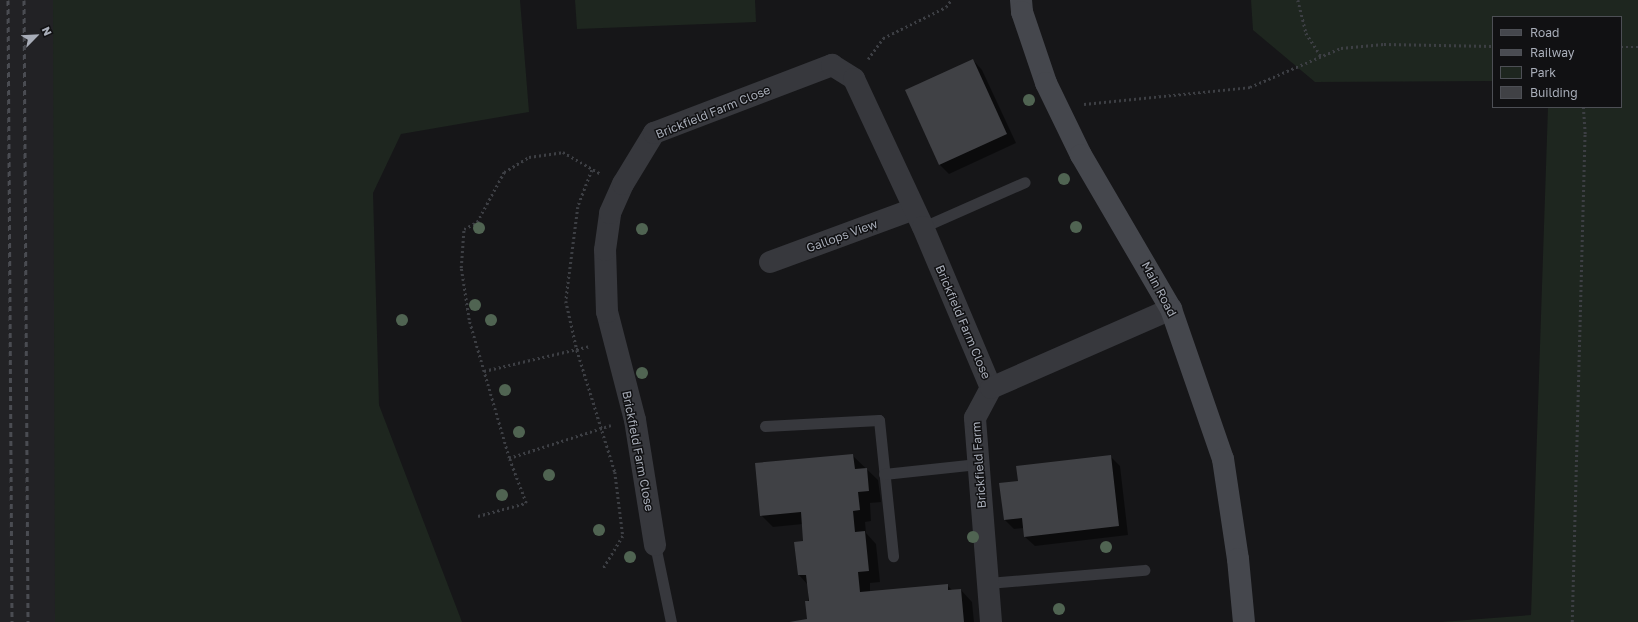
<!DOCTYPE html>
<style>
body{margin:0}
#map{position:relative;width:1638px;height:622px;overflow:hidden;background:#161618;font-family:"Golos Text",sans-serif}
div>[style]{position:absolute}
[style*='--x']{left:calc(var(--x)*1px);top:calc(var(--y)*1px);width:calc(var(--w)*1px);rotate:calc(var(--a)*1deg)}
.built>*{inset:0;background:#222225}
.green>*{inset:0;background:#1e261f}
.shadow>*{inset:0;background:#0007}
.building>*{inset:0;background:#404145}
.path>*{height:2.5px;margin-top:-1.25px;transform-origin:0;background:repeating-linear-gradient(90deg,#3d3f44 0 2px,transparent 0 5px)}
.lane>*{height:11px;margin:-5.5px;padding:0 5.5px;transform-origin:5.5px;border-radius:5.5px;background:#37383d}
.street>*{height:22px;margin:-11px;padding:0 11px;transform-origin:11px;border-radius:11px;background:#37383d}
.secondary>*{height:22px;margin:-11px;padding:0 11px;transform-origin:11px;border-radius:11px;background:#45474d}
.rail>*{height:3px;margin-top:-1.5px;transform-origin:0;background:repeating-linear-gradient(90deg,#4a4c52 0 5px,transparent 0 9px)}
.trees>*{width:12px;height:12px;margin:-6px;border-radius:50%;background:#506452}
span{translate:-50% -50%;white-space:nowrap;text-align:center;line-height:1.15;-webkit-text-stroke:3px #111113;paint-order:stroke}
.street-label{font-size:12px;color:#a8adb8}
.legend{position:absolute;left:1492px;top:16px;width:130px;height:92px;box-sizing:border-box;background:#111113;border:1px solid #4d4f55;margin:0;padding:5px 7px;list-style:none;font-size:12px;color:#a8adb8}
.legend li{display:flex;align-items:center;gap:8px;height:20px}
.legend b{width:20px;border:1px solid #4d4f55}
.north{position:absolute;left:16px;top:16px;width:40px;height:40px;-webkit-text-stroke:3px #111113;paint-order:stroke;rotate:66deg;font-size:11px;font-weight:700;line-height:16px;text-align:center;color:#a8adb8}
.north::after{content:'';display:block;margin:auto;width:14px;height:18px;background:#a8adb8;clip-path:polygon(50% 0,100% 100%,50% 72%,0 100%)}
</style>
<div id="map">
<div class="built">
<div style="clip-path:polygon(0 0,61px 0,57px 622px,0 622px)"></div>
</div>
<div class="green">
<div style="clip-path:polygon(53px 0,520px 0,529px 112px,401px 134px,373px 193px,379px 405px,462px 622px,55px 622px)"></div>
<div style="clip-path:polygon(575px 0,755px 0,756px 22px,577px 29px)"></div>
<div style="clip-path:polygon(1251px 0,1638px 0,1638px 622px,1441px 622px,1531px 615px,1548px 107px,1621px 107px,1621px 17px,1493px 17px,1493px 81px,1315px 82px,1253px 30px)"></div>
</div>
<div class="shadow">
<div style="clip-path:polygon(973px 60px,982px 70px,1016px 143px,949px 174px,939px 164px)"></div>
<div style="clip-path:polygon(852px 455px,878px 480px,881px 502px,870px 503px,871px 521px,865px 522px,866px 533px,876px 544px,880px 582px,870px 583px,870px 592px,947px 585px,953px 591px,961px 590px,972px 602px,974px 622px,788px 622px,808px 620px,808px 585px,799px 575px,795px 543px,804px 542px,803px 524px,773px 527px,761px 515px)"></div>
<div style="clip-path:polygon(1110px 456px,1120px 466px,1128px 535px,1035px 546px,1025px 537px,1024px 528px,1014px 529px,1005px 520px,1019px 482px)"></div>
</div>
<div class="building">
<div style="clip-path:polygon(973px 59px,1007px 134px,939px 165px,905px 90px)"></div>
<div style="clip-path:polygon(853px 454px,855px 469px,867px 468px,869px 491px,858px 492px,860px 510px,853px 511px,855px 532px,865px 531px,869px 571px,858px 572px,860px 592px,948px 584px,948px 590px,961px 589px,964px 622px,789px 622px,807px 619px,805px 601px,809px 601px,806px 575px,798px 575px,794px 542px,803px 541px,801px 512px,760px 516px,755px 463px)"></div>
<div style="clip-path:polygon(1111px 455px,1119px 526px,1024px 537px,1022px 518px,1004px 520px,999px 483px,1018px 481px,1016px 466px)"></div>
</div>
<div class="path">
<div style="--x:1298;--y:0;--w:34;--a:76"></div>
<div style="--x:1306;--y:33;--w:27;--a:57"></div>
<div style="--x:1621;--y:47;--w:17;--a:0"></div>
<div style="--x:868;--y:59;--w:26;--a:-54"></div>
<div style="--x:883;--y:38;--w:70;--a:-26.2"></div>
<div style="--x:946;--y:7;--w:9;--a:-54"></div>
<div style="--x:1084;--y:104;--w:167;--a:-5.8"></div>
<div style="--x:1250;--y:87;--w:99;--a:-23.2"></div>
<div style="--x:1341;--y:48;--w:43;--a:-5.3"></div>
<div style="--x:1384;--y:44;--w:109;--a:1.1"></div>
<div style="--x:592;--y:170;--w:40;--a:111"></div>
<div style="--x:578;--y:207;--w:95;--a:97.3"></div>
<div style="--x:566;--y:301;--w:50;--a:77.3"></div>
<div style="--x:577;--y:350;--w:128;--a:72.7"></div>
<div style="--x:615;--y:472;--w:64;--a:82.9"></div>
<div style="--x:623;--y:536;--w:39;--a:121"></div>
<div style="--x:484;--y:371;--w:109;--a:-13.3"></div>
<div style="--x:509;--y:458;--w:107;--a:-17.9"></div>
<div style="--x:478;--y:516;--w:50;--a:-15.2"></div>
<div style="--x:526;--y:503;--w:48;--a:-110.7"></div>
<div style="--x:509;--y:458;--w:144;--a:-106.2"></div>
<div style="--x:469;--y:320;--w:53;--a:-98.7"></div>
<div style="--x:461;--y:268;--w:39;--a:-86"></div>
<div style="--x:464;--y:229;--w:15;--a:-28"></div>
<div style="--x:477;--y:222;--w:57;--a:-61.6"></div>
<div style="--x:504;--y:172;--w:29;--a:-31"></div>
<div style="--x:529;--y:157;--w:34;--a:-8"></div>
<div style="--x:563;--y:152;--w:44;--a:30.1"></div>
<div style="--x:1572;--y:622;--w:488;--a:-88.5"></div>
<div style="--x:1585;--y:134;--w:27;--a:-94"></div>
</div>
<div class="lane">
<div style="--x:923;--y:227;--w:111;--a:-23.8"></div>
<div style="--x:765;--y:426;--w:114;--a:-3"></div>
<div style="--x:879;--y:420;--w:137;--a:84.1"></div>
<div style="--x:884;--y:474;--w:94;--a:-6.1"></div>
<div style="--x:655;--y:545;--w:79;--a:78.3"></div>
<div style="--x:988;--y:583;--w:157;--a:-4.8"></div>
</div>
<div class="street">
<div style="--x:770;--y:262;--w:153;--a:-20.2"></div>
<div style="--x:655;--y:545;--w:127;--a:-99.1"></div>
<div style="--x:635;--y:420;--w:112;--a:-104.5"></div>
<div style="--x:607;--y:312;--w:62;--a:-91.8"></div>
<div style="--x:605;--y:250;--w:37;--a:-82"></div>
<div style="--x:610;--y:213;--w:32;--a:-66"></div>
<div style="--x:623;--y:184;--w:60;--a:-58.7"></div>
<div style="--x:654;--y:133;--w:191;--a:-20.9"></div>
<div style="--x:832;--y:65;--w:26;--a:32"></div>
<div style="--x:854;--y:79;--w:163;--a:65"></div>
<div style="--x:923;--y:227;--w:175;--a:67.1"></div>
<div style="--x:991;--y:622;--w:205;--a:-94.5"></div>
<div style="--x:975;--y:418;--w:34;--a:-62"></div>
<div style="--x:991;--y:388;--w:197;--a:-23.7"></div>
</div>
<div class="secondary">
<div style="--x:1021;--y:0;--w:12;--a:85"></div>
<div style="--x:1022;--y:12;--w:75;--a:71.3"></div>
<div style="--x:1046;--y:83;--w:80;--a:64.1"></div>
<div style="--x:1081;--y:155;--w:178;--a:59.7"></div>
<div style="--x:1171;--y:309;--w:159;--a:70.9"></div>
<div style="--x:1223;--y:459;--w:101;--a:81.5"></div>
<div style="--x:1238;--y:559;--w:63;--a:84.6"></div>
</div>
<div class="rail">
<div style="--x:8;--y:0;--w:622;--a:89.63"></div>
<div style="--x:24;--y:0;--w:622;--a:89.63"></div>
</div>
<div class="trees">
<div style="left:1029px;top:100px"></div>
<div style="left:1064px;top:179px"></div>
<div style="left:1076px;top:227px"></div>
<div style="left:479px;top:228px"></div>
<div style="left:642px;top:229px"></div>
<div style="left:475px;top:305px"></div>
<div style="left:402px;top:320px"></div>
<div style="left:491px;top:320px"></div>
<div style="left:642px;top:373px"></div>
<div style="left:505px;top:390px"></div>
<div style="left:519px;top:432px"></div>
<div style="left:549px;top:475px"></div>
<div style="left:502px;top:495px"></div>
<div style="left:599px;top:530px"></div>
<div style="left:973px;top:537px"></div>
<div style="left:1106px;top:547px"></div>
<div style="left:630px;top:557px"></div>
<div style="left:1059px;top:609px"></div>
</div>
<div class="street-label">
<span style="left:713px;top:112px;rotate:-22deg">Brickfield Farm Close</span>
<span style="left:842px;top:236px;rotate:-20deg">Gallops View</span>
<span style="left:1159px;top:289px;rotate:62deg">Main Road</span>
<span style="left:963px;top:322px;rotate:67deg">Brickfield Farm Close</span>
<span style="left:638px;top:451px;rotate:79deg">Brickfield Farm Close</span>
<span style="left:979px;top:465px;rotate:-94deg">Brickfield Farm</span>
</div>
<ul class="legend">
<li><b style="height:5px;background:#45474d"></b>Road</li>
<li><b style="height:5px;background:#4a4c52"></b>Railway</li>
<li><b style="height:11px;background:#1e261f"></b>Park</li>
<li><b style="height:11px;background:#404145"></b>Building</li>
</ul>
<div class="north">N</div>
</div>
